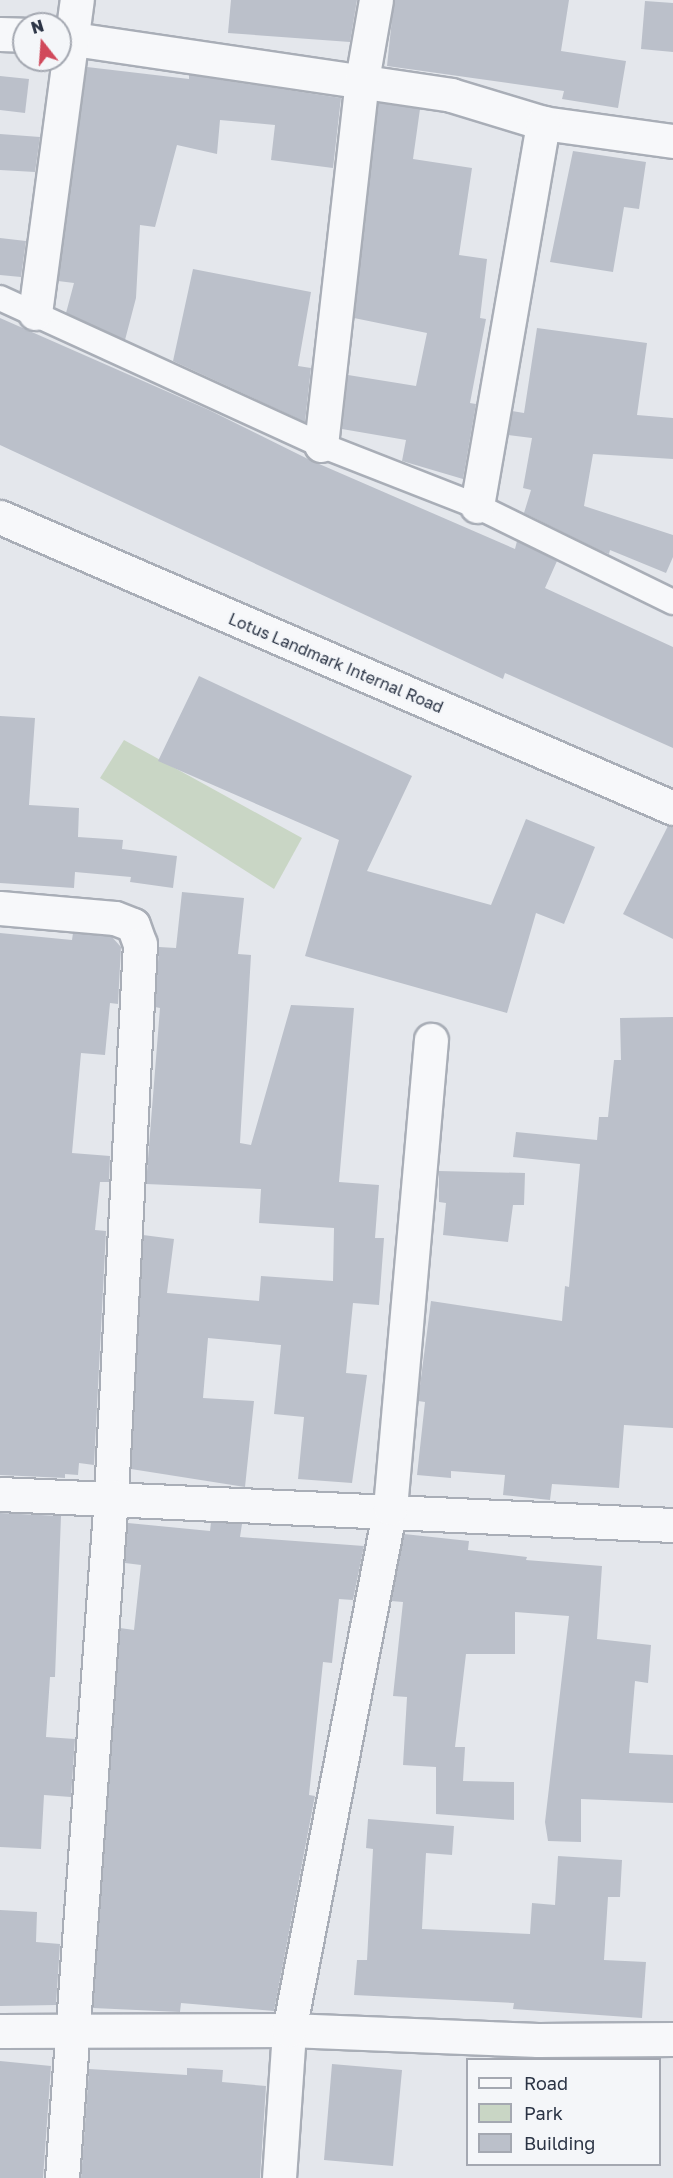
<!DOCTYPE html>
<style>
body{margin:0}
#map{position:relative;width:673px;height:2178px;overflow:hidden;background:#e4e7ec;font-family:"Golos Text",sans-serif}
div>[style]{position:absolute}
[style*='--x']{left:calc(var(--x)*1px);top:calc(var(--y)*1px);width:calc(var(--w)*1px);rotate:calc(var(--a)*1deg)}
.green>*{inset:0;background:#c9d6c5}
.building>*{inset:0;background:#bbc0ca}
.roads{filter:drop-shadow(2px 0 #a9aeb7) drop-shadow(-2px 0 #a9aeb7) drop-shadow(0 2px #a9aeb7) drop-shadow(0 -2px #a9aeb7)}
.pedestrian>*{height:24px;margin:-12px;padding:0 12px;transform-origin:12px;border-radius:12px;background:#f7f8fa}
.minor>*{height:33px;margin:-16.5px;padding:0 16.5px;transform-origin:16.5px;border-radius:16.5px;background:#f7f8fa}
span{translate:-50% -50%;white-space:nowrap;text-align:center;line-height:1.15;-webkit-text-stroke:4.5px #f4f6f9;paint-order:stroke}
.street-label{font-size:16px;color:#2b3445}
.legend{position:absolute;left:466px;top:2058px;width:195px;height:108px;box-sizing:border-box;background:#f4f6f9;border:2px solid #a4a8b1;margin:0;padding:8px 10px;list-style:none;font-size:18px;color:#2b3445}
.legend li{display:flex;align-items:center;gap:12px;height:30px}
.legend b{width:30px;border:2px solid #a4a8b1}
.north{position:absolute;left:12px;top:12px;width:60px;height:60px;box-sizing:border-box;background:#f4f6f9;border:2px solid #a4a8b1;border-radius:50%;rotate:343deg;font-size:16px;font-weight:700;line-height:24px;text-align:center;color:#2b3445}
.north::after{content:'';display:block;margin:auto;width:21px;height:27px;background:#d1495b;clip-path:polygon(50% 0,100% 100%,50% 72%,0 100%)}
</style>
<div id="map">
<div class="green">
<div style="clip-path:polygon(124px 740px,302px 838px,274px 889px,100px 778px)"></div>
</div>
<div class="building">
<div style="clip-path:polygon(231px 0,357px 0,350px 42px,228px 33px)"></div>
<div style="clip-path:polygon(394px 0,569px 0,561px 51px,626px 61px,618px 108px,562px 99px,564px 91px,387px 66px)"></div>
<div style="clip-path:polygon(645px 1px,673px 3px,673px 52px,641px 49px)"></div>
<div style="clip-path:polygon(87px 67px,189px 79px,189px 75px,341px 98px,333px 168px,271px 160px,275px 125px,220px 120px,217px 154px,177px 145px,155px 227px,140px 225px,136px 298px,125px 340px,66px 313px,74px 283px,58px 281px)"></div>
<div style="clip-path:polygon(0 76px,29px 79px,25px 113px,0 110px)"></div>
<div style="clip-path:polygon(378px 103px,420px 109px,413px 159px,472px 168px,459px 255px,487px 259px,480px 318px,486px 319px,470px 403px,476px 404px,463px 479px,402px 461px,406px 440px,342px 429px,348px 375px,416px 386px,427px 333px,354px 318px)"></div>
<div style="clip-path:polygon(0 134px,40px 137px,35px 172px,0 170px)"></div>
<div style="clip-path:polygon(573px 151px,646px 162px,639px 209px,624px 207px,613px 272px,550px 262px)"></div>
<div style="clip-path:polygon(0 238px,26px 241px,21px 277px,0 275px)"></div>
<div style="clip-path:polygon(193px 269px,311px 292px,298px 366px,311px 368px,305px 422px,173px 361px)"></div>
<div style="clip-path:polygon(0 318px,209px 410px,310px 460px,515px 549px,517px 541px,557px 561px,545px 588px,673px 647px,673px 748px,505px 673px,503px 679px,0 445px)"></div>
<div style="clip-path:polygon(537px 328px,647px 343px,637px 415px,673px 418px,673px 459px,593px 454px,584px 506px,673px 535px,673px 557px,666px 573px,610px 550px,609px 554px,601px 551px,524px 513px,531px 490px,523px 488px,532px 438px,508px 435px,512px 411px,524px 413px)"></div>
<div style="clip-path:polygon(199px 676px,412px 776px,367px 871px,491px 905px,526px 819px,595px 847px,564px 924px,536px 913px,507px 1013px,305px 956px,339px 840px,158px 761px)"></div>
<div style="clip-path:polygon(0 716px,35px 718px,29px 805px,79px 808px,78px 837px,123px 840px,122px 849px,177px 856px,173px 888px,130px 882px,131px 877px,75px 872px,74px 888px,0 883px)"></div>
<div style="clip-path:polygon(668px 826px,673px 826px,673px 939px,623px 914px)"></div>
<div style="clip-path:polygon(182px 892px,244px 898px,238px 954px,251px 955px,240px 1143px,251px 1145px,291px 1005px,354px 1008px,339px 1182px,379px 1185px,375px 1238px,384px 1238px,379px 1305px,353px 1303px,346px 1373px,367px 1375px,352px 1483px,298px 1479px,304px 1417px,274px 1414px,281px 1345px,208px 1338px,203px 1398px,254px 1401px,245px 1487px,131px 1469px,143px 1235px,174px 1239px,167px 1293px,259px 1301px,261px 1276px,333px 1281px,334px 1228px,259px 1223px,261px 1189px,146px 1184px,160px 1008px,155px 1007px,159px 947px,176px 948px)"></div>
<div style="clip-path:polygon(0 933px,72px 940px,73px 933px,111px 936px,121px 947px,118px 1004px,110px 1003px,105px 1055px,81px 1053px,72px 1153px,110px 1156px,109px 1182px,100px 1182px,95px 1230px,106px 1231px,94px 1465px,79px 1463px,78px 1475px,65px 1474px,65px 1478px,0 1475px)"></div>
<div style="clip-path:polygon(673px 1017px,673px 1428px,624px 1425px,619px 1488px,552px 1484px,550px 1500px,503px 1495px,505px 1475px,451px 1471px,451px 1478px,417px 1475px,425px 1402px,418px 1401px,431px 1301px,562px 1321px,565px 1286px,569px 1287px,580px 1164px,513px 1157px,516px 1132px,597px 1140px,599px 1117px,608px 1117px,614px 1060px,621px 1060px,620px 1018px)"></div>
<div style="clip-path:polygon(439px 1171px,525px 1173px,524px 1205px,513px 1205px,508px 1242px,443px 1235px,446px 1203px,439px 1202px)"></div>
<div style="clip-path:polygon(0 1513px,61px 1516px,55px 1677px,50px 1677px,46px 1737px,75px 1739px,71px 1797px,44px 1795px,41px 1849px,0 1847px)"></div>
<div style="clip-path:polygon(211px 1522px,242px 1524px,240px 1537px,364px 1546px,353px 1600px,339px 1599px,332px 1663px,323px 1662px,309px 1795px,315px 1796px,314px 1801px,274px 2011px,181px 2003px,180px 2012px,93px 2008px,120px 1628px,134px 1630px,141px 1565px,125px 1563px,128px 1523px,210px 1531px)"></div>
<div style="clip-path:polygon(404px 1534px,469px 1541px,468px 1550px,527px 1557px,526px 1560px,602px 1566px,597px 1639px,651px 1645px,648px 1683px,635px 1681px,629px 1753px,673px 1755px,673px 1803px,581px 1799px,581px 1842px,548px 1841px,545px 1822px,569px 1616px,515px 1612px,515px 1654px,466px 1654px,455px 1747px,465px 1747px,463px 1781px,514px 1782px,514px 1820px,436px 1814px,436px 1767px,403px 1765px,407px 1697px,393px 1696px,403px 1602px,391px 1601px)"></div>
<div style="clip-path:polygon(368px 1819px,454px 1826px,452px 1855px,426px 1853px,422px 1929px,530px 1934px,532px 1903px,555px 1905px,558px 1856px,622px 1860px,620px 1897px,608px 1897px,604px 1960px,646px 1962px,642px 2018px,513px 2009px,514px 2003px,354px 1995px,357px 1960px,367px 1960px,373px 1849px,366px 1848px)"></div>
<div style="clip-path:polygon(0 1910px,37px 1912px,36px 1942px,60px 1944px,56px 2005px,0 2006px)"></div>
<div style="clip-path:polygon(0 2061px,51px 2066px,43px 2178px,0 2178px)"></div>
<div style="clip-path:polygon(332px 2064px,402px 2070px,393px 2166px,324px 2160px)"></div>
<div style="clip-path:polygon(187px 2068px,223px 2070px,222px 2082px,266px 2086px,260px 2178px,81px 2178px,89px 2069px,187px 2075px)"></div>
</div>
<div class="roads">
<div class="pedestrian">
<div style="--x:0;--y:298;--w:353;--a:24.6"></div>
<div style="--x:321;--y:445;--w:168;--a:21.4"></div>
<div style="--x:477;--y:506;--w:218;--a:26.1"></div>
</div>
<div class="minor">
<div style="--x:0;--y:34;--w:24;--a:2"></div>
<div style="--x:60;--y:37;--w:395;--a:8.4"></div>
<div style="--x:451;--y:95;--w:96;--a:16.9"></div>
<div style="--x:543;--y:123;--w:131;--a:7.9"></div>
<div style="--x:35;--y:313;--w:316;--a:-82.4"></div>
<div style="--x:321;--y:445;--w:367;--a:-83.6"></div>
<div style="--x:362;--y:80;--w:81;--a:-80.1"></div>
<div style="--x:477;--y:506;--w:389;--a:-80.2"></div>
<div style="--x:0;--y:517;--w:733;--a:23.38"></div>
<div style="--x:0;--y:908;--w:115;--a:5"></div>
<div style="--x:115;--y:918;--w:19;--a:21"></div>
<div style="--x:133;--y:925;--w:20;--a:70"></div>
<div style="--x:140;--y:944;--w:553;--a:93.01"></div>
<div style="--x:111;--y:1496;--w:684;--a:94.11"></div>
<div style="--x:0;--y:1494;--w:674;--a:2.64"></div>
<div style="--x:0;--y:2031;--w:289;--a:-0.2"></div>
<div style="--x:289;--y:2030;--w:249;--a:2.3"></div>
<div style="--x:538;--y:2040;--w:135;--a:-0.4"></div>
<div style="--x:279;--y:2178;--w:148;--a:-86.1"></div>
<div style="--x:289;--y:2030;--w:532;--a:-79.05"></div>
<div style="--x:390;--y:1508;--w:470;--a:-85"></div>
</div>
</div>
<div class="street-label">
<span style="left:336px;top:663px;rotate:23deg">Lotus Landmark Internal Road</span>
</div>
<ul class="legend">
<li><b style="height:8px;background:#f7f8fa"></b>Road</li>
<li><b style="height:16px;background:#c9d6c5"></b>Park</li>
<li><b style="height:16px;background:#bbc0ca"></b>Building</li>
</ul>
<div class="north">N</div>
</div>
